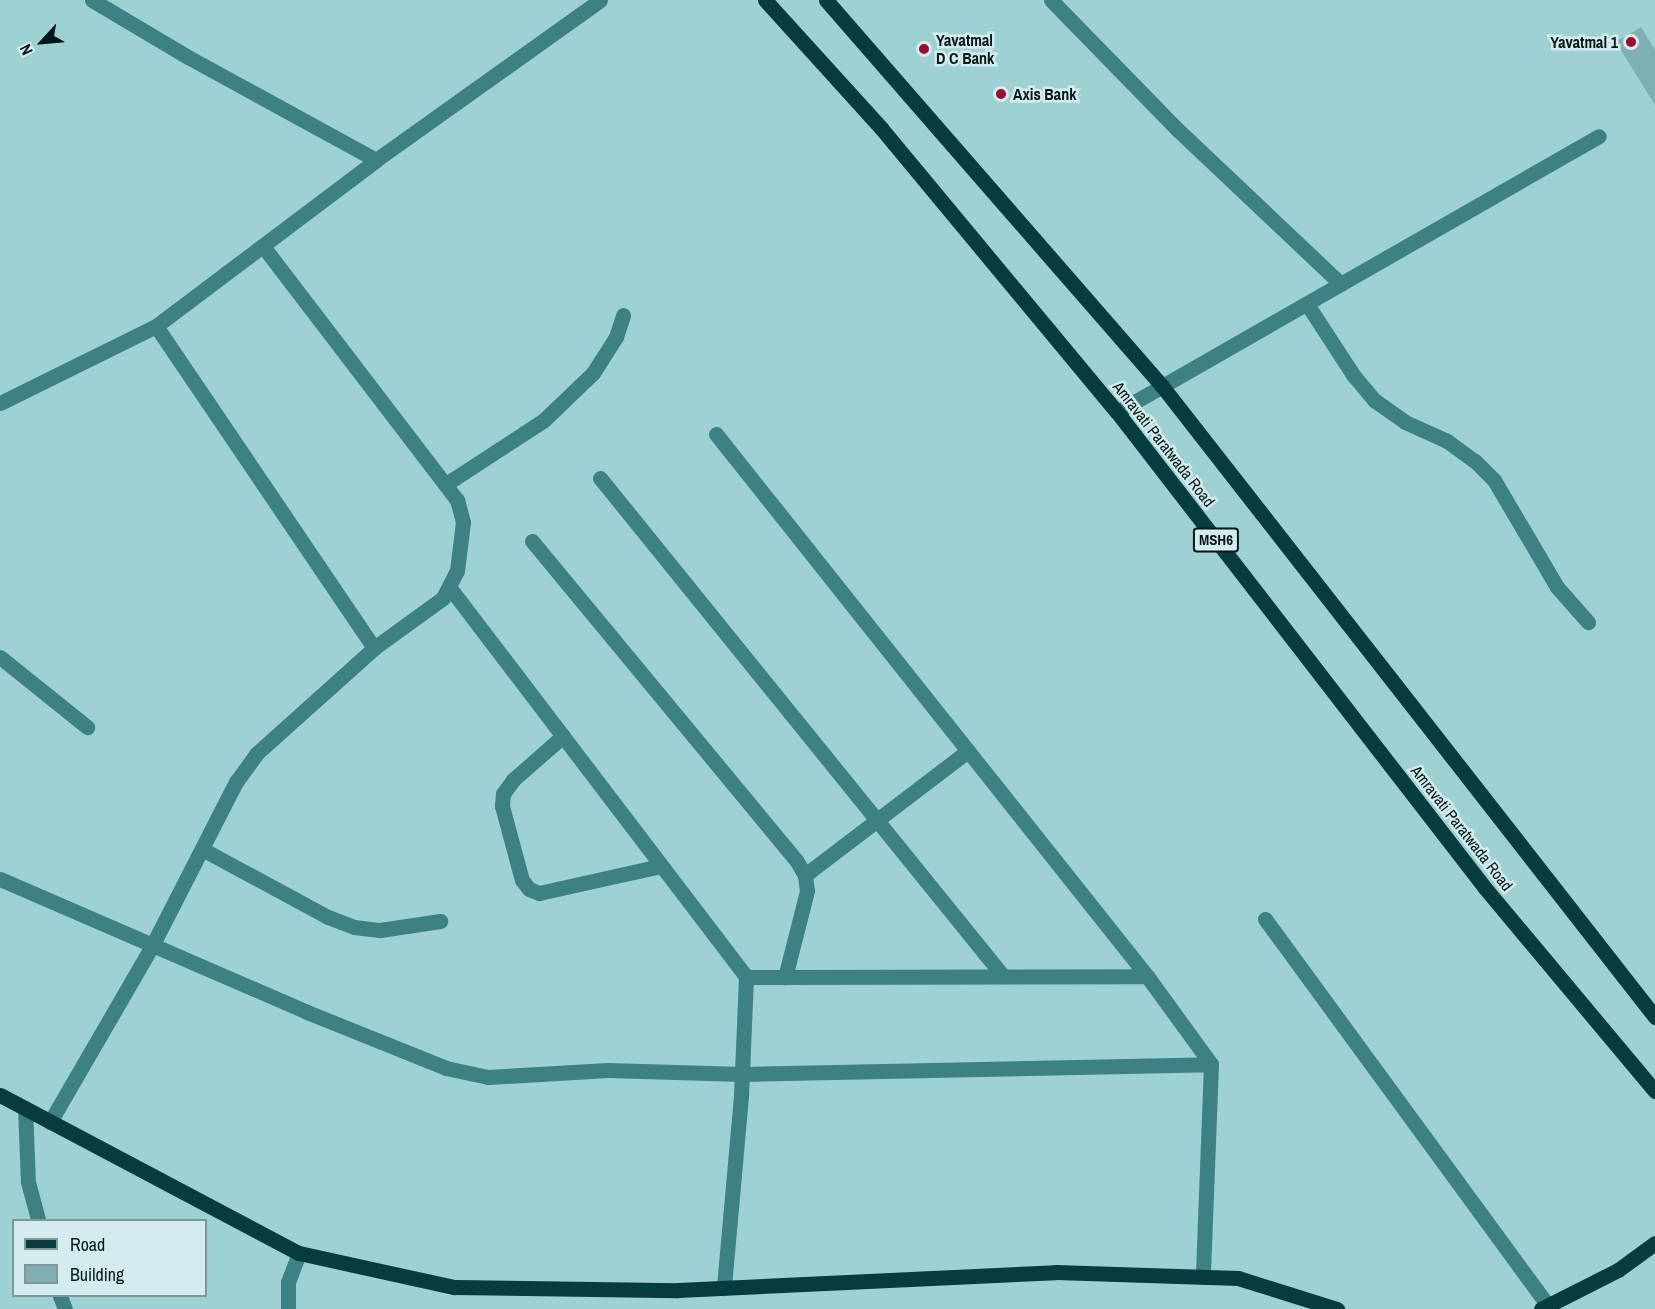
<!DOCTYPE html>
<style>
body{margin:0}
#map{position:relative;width:1655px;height:1309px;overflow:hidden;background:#9ed1d2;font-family:"Archivo Narrow",sans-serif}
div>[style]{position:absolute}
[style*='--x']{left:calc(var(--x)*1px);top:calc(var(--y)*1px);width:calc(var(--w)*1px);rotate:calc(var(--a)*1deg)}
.building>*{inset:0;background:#7eb0b1}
.minor>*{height:15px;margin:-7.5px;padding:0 7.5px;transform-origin:7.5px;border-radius:7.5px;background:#3c8184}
.major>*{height:15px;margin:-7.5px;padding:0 7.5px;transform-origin:7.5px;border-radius:7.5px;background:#053c3e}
.dots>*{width:16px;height:16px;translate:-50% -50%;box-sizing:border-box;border:3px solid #d3eced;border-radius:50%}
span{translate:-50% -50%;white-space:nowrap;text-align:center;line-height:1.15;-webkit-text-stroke:5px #d3eced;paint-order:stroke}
.shield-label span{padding:2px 4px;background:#d3eced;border:2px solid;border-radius:4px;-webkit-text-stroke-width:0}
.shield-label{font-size:15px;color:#041718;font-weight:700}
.poi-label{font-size:16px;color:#041718;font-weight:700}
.left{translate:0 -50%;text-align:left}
.right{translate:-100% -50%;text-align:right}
.street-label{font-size:16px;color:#041718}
.legend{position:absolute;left:12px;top:1219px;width:195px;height:78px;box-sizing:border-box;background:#d3eced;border:2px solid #809798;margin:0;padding:8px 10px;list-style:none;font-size:18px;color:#041718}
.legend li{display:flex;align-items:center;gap:12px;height:30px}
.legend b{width:30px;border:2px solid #809798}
.north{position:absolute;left:12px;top:12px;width:60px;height:60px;-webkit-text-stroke:4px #d3eced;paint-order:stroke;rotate:244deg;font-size:16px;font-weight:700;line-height:24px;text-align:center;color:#041718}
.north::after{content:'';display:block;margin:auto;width:21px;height:27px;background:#041718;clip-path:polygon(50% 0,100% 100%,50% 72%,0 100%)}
</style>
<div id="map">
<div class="building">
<div style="clip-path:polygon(1641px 27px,1655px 50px,1655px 105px,1616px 42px)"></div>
</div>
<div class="minor">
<div style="--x:92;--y:0;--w:112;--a:30.7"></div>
<div style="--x:188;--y:57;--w:214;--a:28.7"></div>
<div style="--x:1051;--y:0;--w:182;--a:45.7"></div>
<div style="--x:1178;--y:130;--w:224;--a:43.4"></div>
<div style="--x:1307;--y:304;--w:86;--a:56.9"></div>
<div style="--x:1354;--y:376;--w:31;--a:50"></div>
<div style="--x:1374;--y:400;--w:38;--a:35"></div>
<div style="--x:1405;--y:422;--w:46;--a:24.3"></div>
<div style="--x:1447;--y:441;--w:34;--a:36"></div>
<div style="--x:1475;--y:461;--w:27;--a:45"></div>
<div style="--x:1494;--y:480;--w:124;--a:59.5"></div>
<div style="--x:1557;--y:587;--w:47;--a:48.5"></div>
<div style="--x:156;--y:326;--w:389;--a:55.9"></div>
<div style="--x:0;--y:403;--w:174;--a:-26.3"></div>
<div style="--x:156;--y:326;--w:276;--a:-37"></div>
<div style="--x:376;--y:160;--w:275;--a:-35.5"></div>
<div style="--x:1117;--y:412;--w:555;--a:-29.8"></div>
<div style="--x:716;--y:434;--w:692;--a:51.51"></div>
<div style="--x:1147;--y:976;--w:109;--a:54"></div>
<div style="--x:1211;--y:1064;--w:213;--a:92.2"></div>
<div style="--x:600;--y:478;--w:641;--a:51.02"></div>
<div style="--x:446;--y:484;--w:117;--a:-33.1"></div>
<div style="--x:544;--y:420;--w:68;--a:-43.8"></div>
<div style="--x:593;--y:373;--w:43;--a:-57.4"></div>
<div style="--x:616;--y:337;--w:23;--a:-72"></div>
<div style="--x:532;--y:541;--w:414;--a:50.4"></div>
<div style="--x:796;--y:860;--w:17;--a:59"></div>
<div style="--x:805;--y:875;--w:16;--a:83"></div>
<div style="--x:807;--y:891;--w:89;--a:104.3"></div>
<div style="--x:450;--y:588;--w:489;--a:52.7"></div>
<div style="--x:746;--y:977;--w:119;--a:92.4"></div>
<div style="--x:741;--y:1096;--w:193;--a:95.1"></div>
<div style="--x:0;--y:657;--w:112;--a:38.8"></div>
<div style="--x:563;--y:736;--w:67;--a:138.7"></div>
<div style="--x:513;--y:780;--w:17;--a:126"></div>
<div style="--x:503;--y:794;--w:12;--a:95"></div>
<div style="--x:502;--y:806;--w:77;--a:74.9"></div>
<div style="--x:522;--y:880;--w:11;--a:52"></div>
<div style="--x:529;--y:889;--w:11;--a:22"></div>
<div style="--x:539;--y:893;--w:125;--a:-12.5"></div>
<div style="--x:202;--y:849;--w:143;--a:28.4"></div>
<div style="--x:328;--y:917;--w:28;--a:21"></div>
<div style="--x:354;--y:927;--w:26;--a:7"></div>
<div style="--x:380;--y:930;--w:61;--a:-8.5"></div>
<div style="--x:805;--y:875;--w:205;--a:-37.3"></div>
<div style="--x:0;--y:879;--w:335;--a:23.4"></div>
<div style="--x:307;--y:1012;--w:150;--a:21.9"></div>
<div style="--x:446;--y:1068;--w:43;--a:12.1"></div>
<div style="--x:488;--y:1077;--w:120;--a:-3.3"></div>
<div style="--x:608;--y:1070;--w:134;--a:1.7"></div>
<div style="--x:742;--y:1074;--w:469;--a:-1.2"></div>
<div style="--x:1265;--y:919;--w:479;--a:53.8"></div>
<div style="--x:746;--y:977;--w:401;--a:-0.1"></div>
<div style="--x:25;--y:1108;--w:74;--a:87.7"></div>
<div style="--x:28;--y:1182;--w:39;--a:75"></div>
<div style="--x:50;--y:1122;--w:206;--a:-59.9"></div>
<div style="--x:153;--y:944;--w:182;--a:-62.9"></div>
<div style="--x:236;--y:782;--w:34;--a:-54"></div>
<div style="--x:256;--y:754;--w:159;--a:-41.9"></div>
<div style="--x:374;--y:648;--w:85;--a:-35.9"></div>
<div style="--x:443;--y:598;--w:30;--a:-63"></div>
<div style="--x:457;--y:571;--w:49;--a:-83"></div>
<div style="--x:463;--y:522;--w:23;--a:-105"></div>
<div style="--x:457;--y:500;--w:320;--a:-127.4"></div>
<div style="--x:60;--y:1296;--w:14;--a:69"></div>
<div style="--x:288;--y:1309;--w:27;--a:-90"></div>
<div style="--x:288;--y:1282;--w:31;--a:-69"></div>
</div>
<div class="major">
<div style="--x:765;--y:0;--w:173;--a:47.8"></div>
<div style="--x:881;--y:128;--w:369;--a:50.3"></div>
<div style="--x:1117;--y:412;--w:602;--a:52.29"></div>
<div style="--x:1485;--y:888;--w:265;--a:50.1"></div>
<div style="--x:826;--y:0;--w:512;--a:48.96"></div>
<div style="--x:1162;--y:386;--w:801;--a:52"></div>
<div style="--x:0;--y:1095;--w:338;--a:27.9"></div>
<div style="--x:299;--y:1253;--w:159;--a:12.4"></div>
<div style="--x:454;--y:1287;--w:224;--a:0.8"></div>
<div style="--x:678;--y:1290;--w:378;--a:-2.7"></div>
<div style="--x:1056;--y:1272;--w:182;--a:1.9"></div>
<div style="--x:1238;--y:1278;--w:104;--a:17.4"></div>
<div style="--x:1541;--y:1309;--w:86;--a:-26.9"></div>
<div style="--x:1618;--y:1270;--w:46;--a:-36.1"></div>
</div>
<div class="dots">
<div style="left:1631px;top:42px;background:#a2022d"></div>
<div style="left:924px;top:49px;background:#a2022d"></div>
<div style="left:1001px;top:94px;background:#a2022d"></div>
</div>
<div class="shield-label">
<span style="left:1216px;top:540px">MSH6</span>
</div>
<div class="poi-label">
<span class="left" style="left:936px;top:49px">Yavatmal<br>D C Bank</span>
<span class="right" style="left:1618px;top:42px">Yavatmal 1</span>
<span class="left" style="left:1013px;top:94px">Axis Bank</span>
</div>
<div class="street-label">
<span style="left:1164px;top:444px;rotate:52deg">Amravati Paratwada Road</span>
<span style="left:1462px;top:828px;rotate:52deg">Amravati Paratwada Road</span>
</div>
<ul class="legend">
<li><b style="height:8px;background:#053c3e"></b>Road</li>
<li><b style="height:16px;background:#7eb0b1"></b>Building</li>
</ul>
<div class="north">N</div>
</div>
